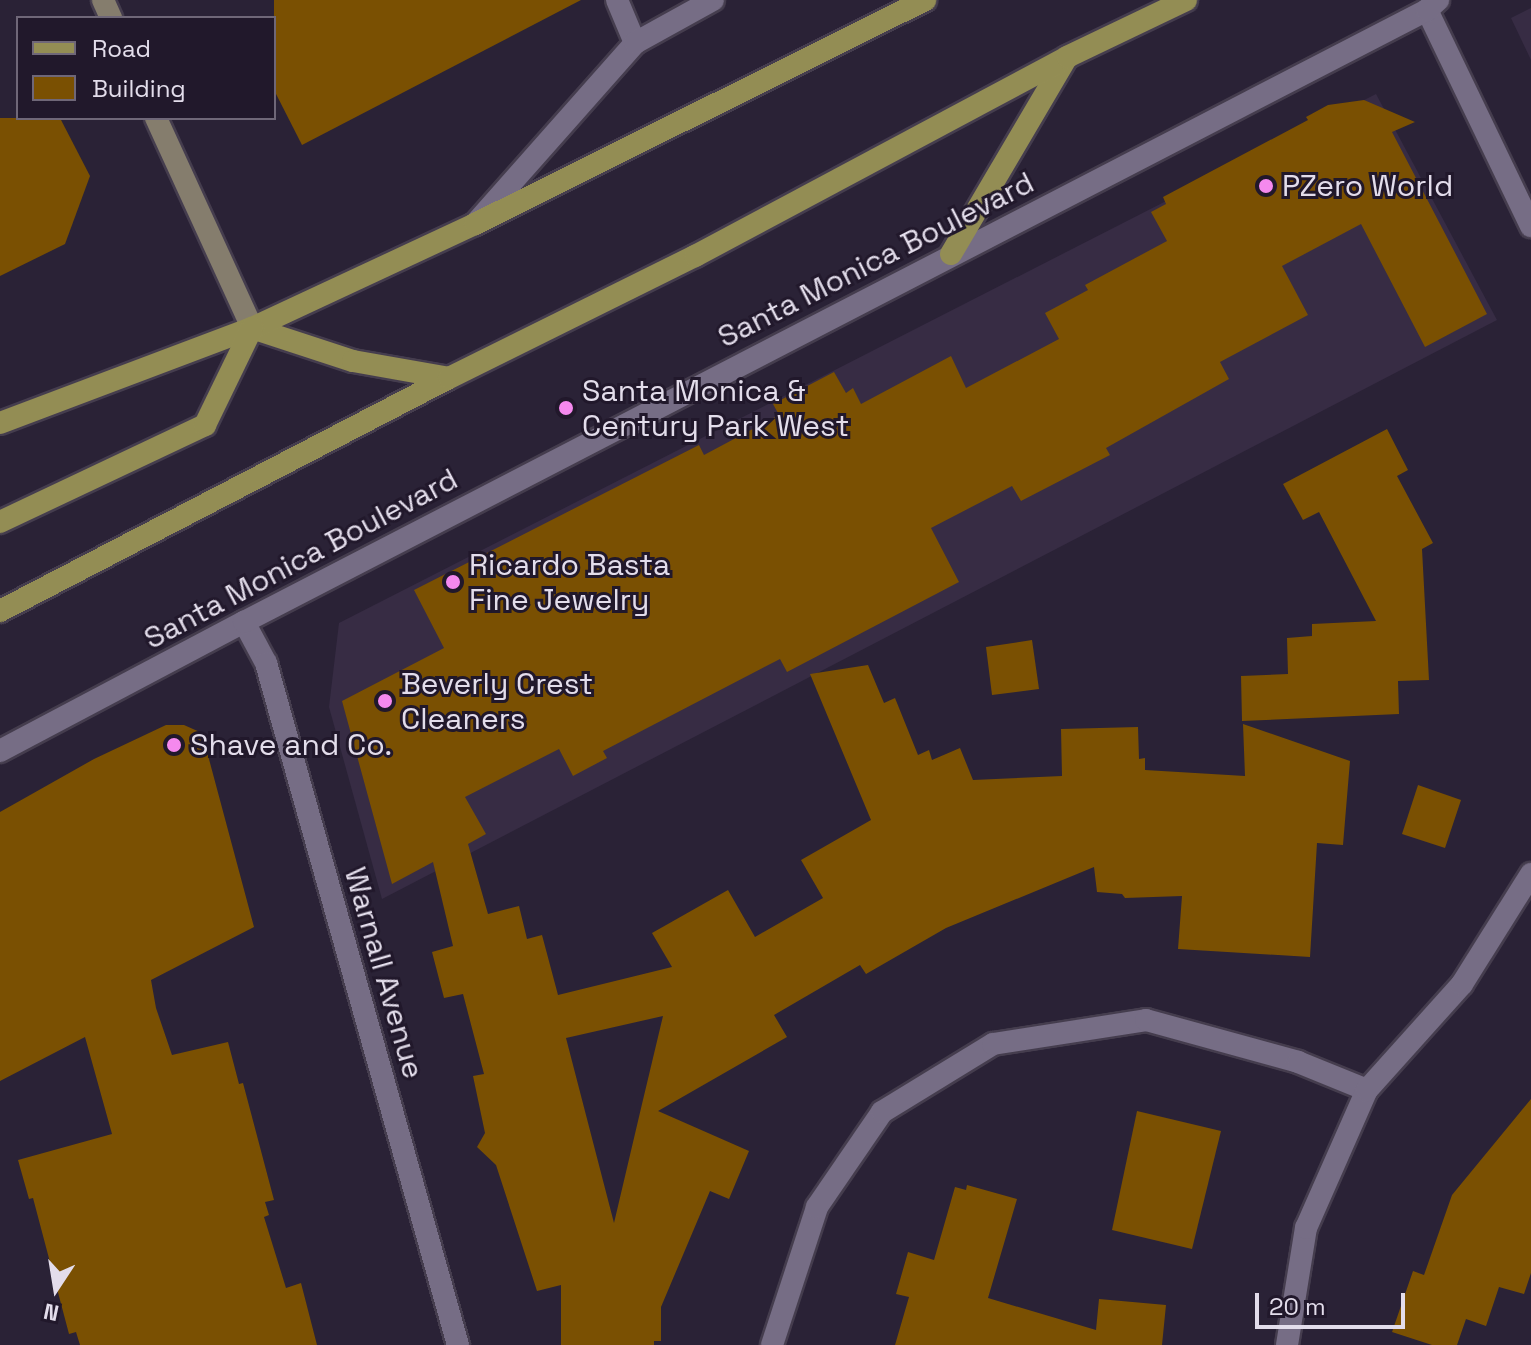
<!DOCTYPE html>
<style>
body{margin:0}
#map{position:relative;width:1531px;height:1345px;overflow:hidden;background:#2a2236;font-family:"Space Grotesk",sans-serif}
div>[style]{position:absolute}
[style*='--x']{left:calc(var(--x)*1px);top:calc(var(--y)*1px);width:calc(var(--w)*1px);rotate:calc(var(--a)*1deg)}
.built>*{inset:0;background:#372c44}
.building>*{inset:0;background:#7a5002}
.roads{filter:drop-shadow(2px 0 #453d4e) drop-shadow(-2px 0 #453d4e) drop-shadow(0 2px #453d4e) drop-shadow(0 -2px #453d4e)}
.minor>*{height:22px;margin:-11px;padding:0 11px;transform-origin:11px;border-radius:11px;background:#766d85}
.secondary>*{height:22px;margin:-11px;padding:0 11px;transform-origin:11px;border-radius:11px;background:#857d6d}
.primary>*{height:22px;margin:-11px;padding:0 11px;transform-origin:11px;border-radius:11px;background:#938d54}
.dots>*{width:22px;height:22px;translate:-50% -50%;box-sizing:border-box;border:4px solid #21182b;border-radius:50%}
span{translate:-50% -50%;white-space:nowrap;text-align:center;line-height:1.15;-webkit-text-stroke:6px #21182b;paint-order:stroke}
.poi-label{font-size:30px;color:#e3ddeb}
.left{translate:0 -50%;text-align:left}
.street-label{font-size:30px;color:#e3ddeb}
.legend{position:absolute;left:16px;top:16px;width:260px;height:104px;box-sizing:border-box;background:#21182b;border:2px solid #6f6778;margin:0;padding:10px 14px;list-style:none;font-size:24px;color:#e3ddeb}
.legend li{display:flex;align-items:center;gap:16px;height:40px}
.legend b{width:40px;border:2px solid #6f6778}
.north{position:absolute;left:16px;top:1249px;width:80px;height:80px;-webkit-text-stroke:6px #21182b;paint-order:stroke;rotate:192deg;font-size:22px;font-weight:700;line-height:32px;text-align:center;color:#e3ddeb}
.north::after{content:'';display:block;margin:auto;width:28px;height:36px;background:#e3ddeb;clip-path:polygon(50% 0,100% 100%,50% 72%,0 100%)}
.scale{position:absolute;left:1255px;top:1293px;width:150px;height:36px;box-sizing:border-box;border:4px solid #e3ddeb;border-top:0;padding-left:10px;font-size:24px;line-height:28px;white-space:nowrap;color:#e3ddeb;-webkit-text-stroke:6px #21182b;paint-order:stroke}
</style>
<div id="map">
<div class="built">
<div style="clip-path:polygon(1531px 8px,1531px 60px,1511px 18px)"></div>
<div style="clip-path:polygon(1376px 94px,1497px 320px,382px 899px,329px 707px,339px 623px)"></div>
</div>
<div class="building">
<div style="clip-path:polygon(274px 0,581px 0,302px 145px,274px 90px)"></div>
<div style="clip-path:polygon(evenodd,1364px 100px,1415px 122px,1392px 132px,1487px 314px,1425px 347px,1361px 224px,1282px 266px,1308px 315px,1220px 362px,1229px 379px,1106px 448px,1110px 455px,1021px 501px,1012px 486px,931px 528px,959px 582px,787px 672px,780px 659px,603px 751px,607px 758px,573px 776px,559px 749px,465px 797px,486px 834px,468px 844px,488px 914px,519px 906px,527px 939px,542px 935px,558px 995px,672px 967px,652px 933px,728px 890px,755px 937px,823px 898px,801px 860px,871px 820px,810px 674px,868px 665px,884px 703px,895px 698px,918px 755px,929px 750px,932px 760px,960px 748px,973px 780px,1062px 776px,1061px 729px,1138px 727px,1139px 759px,1145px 758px,1145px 770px,1245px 776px,1243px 724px,1350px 761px,1343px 845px,1317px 843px,1310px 957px,1178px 949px,1182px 896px,1125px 898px,1122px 894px,1097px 892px,1094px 867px,946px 928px,866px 974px,860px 965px,774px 1015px,787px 1037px,658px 1111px,749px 1151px,729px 1199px,710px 1191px,661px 1307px,661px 1341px,654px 1341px,654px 1345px,561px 1345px,561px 1285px,537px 1291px,496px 1165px,477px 1147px,485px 1133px,473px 1076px,484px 1074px,463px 994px,444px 998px,432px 952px,453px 946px,433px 862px,392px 884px,342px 701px,444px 648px,414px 590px,699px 445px,704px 455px,779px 415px,773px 404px,834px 372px,846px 393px,853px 388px,861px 404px,951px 356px,966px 388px,1059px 339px,1045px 313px,1088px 290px,1085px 285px,1167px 241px,1151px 212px,1166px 204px,1163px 197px,1308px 120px,1306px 117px,1328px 105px,1364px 100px,663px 1016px,642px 1104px,614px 1223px,566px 1038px,663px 1016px)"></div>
<div style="clip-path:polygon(0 118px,60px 118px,90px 176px,65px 244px,0 276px)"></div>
<div style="clip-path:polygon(1387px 429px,1408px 470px,1397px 476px,1433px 543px,1422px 549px,1429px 680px,1398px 681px,1399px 714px,1242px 721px,1241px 676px,1288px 674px,1287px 638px,1312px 636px,1312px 624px,1376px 621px,1319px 512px,1303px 520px,1283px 484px)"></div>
<div style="clip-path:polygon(1032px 640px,1039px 689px,992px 695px,986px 647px)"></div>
<div style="clip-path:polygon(166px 725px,184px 725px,202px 733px,254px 927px,151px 980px,156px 1008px,172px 1055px,228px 1042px,239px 1084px,243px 1083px,274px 1200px,265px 1202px,269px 1215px,264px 1217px,286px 1288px,301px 1283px,317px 1345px,80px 1345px,76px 1332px,69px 1334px,33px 1198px,29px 1199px,18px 1160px,112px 1134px,85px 1037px,0 1081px,0 812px,94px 759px)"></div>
<div style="clip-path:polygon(1418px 785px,1461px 800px,1445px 848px,1402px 834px)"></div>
<div style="clip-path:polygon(1531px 1099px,1531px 1273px,1524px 1294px,1499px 1287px,1486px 1326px,1466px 1319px,1457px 1345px,1432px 1345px,1392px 1332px,1413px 1271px,1424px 1275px,1452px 1195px)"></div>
<div style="clip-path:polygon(1137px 1111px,1221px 1131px,1192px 1249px,1112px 1230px)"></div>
<div style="clip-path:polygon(967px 1185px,1017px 1199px,988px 1298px,1096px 1330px,1099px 1299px,1166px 1305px,1162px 1345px,895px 1345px,909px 1297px,896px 1294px,908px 1252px,934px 1260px,955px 1187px,966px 1190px)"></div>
</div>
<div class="roads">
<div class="minor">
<div style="--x:617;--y:0;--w:47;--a:67.3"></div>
<div style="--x:1427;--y:10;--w:240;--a:64.3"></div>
<div style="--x:475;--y:224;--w:242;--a:-48.5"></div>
<div style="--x:635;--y:43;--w:89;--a:-28.9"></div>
<div style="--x:244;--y:622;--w:47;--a:61.8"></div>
<div style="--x:266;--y:663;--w:709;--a:74.28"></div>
<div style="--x:0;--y:751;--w:276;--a:-27.9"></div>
<div style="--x:244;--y:622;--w:1332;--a:-27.35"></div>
<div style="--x:1427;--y:10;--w:15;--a:-42"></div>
<div style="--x:772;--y:1345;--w:145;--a:-71.9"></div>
<div style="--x:817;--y:1207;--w:115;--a:-55.6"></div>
<div style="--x:882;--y:1112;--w:130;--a:-31.5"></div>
<div style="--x:993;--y:1044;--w:155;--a:-8.9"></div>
<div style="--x:1146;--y:1020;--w:158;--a:15.4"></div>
<div style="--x:1298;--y:1062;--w:74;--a:22.1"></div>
<div style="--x:1287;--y:1345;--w:119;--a:-80.8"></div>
<div style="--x:1306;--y:1228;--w:151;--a:-66.2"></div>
<div style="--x:1367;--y:1090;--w:142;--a:-48.1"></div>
<div style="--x:1462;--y:984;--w:130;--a:-57.9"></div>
</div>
<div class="secondary">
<div style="--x:103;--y:0;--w:20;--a:66"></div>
<div style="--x:156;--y:118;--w:231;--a:65.4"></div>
</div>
<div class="primary">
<div style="--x:951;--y:254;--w:226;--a:-59.5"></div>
<div style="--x:252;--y:328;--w:106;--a:18.1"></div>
<div style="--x:353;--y:361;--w:97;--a:10"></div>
<div style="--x:0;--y:423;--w:269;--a:-20.7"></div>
<div style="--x:252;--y:328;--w:246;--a:-25"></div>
<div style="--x:475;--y:224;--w:503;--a:-26.46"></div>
<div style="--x:0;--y:522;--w:227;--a:-25.3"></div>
<div style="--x:205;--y:425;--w:108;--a:-64.1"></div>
<div style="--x:0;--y:611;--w:506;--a:-27.43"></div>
<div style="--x:449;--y:378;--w:275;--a:-26.4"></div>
<div style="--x:695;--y:256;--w:422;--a:-28.1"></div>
<div style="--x:1067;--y:57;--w:132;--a:-25.6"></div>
</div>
</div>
<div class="dots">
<div style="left:1266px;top:186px;background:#f589ee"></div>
<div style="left:566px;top:408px;background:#f589ee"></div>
<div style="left:453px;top:582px;background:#f589ee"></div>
<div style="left:385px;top:701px;background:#f589ee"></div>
<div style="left:174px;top:745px;background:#f589ee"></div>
</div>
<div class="poi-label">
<span class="left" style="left:1282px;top:186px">PZero World</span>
<span class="left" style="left:582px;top:408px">Santa Monica &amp;<br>Century Park West</span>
<span class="left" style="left:469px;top:582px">Ricardo Basta<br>Fine Jewelry</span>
<span class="left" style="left:401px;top:701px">Beverly Crest<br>Cleaners</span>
<span class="left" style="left:190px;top:745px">Shave and Co.</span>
</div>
<div class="street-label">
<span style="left:876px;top:260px;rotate:-27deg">Santa Monica Boulevard</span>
<span style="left:301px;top:559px;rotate:-28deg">Santa Monica Boulevard</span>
<span style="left:384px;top:973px;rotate:74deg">Warnall Avenue</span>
</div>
<ul class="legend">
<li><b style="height:10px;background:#938d54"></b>Road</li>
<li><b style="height:22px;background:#7a5002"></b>Building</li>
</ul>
<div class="north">N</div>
<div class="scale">20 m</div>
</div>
